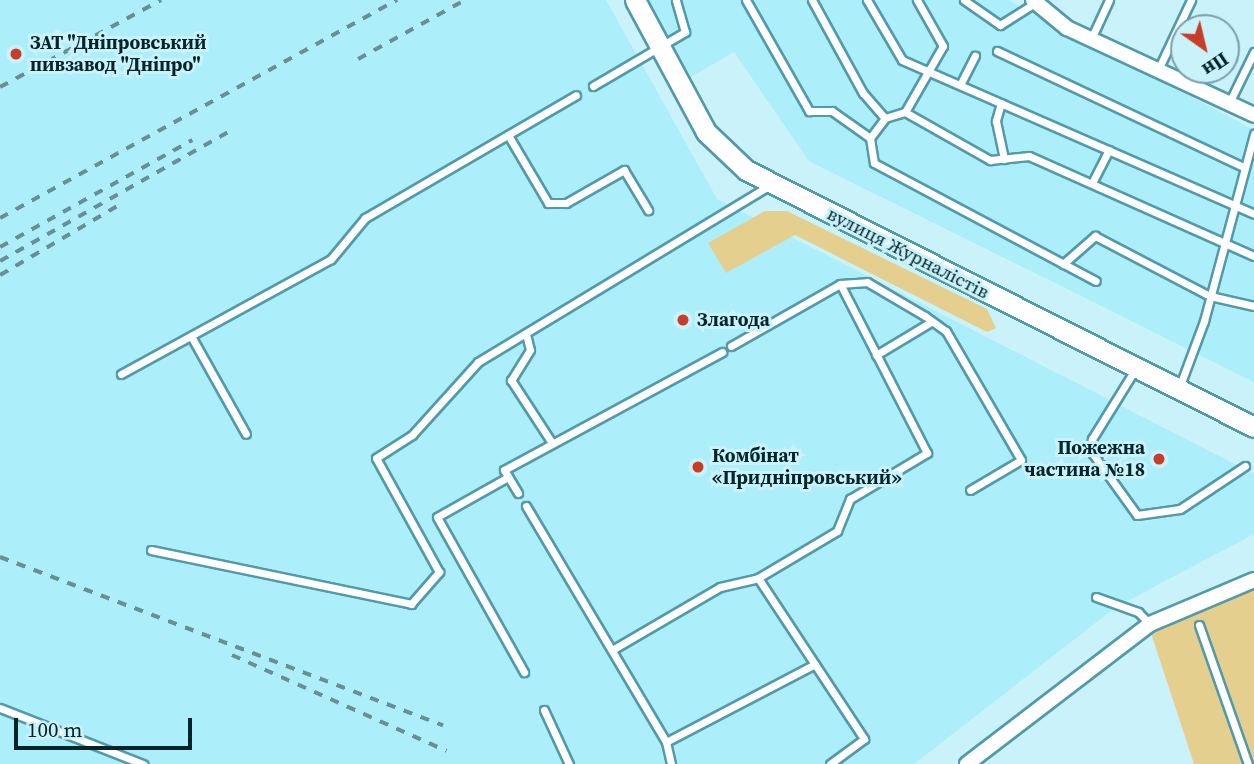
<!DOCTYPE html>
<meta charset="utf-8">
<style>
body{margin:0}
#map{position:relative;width:1254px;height:764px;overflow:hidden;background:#c9f2fb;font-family:"Source Serif 4",serif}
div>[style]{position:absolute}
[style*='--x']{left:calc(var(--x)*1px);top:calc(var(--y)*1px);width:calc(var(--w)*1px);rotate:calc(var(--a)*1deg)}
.built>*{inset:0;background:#adeefb}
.green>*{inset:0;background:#e5cf8e}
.roads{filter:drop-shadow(2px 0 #539aa8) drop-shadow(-2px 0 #539aa8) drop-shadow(0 2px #539aa8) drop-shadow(0 -2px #539aa8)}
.lane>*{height:7px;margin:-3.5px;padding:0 3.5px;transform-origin:3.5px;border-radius:3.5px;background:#fff}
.street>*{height:14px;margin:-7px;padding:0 7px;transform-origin:7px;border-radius:7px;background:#fff}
.secondary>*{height:19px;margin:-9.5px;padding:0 9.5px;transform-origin:9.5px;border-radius:9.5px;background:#fff}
.rail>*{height:3.5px;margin-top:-1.75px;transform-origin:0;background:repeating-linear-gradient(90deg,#6a8e95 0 9px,transparent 0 18px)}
.dots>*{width:19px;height:19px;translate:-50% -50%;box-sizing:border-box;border:4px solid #c9f2fb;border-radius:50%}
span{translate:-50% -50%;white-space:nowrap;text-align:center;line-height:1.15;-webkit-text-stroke:6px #c9f2fb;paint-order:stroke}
.poi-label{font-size:19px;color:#052429;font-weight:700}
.left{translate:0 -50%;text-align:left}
.right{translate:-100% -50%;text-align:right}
.street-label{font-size:19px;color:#052429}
.north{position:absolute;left:1170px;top:14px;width:70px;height:70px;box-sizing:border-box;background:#c9f2fb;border:2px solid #7ba0a7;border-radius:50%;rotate:146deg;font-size:19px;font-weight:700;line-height:28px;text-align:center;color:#052429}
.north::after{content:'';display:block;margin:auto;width:24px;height:32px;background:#c83d26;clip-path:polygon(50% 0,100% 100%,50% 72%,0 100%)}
.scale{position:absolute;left:14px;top:718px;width:178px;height:32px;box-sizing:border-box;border:4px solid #052429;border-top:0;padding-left:9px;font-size:21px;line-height:24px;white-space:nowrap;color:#052429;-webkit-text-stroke:5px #c9f2fb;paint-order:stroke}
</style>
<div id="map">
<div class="built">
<div style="clip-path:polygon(0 0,606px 0,717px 199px,1254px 474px,1254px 534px,1116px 607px,914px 764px,0 764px)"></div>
<div style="clip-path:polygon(649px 0,1008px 0,1254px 130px,1254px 382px,809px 161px,734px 52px,691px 77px)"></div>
</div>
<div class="green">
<div style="clip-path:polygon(765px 211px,787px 211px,987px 309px,996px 328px,987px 332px,795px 235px,726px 273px,708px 243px)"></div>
<div style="clip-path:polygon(1254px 585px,1254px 764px,1194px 764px,1151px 633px)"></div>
</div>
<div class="roads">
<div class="lane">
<div style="--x:746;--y:0;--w:128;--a:60.4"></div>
<div style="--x:809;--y:111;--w:23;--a:0"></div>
<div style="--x:832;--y:111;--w:47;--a:35.4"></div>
<div style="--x:870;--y:138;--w:25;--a:81"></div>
<div style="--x:874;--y:163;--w:251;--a:28"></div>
<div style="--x:812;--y:0;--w:106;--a:61.3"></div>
<div style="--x:863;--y:93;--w:33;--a:49"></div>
<div style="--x:885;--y:118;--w:21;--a:-17"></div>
<div style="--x:905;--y:112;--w:76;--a:-60.1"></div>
<div style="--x:943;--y:46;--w:53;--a:-119.5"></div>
<div style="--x:867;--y:0;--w:69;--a:59.7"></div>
<div style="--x:902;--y:60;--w:384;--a:23.6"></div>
<div style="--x:964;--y:0;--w:44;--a:34.8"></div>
<div style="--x:1000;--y:25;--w:41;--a:-32.2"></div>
<div style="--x:1091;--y:39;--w:43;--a:-65.2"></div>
<div style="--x:997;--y:51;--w:272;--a:25.2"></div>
<div style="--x:1157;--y:72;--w:80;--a:-64.7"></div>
<div style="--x:960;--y:85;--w:33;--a:-63"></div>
<div style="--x:593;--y:86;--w:107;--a:-30.4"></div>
<div style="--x:685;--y:32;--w:33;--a:-106"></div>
<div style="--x:1001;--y:103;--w:19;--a:106"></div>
<div style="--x:996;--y:121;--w:39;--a:78"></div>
<div style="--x:1229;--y:103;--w:57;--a:-63.9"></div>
<div style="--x:905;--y:112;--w:98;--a:29.5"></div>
<div style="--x:990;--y:160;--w:39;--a:-6"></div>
<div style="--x:1029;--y:156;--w:246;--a:24"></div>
<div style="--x:508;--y:135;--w:79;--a:59.5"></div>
<div style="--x:548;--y:203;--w:18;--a:0"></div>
<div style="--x:566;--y:203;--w:67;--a:-29.6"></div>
<div style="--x:624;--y:170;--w:47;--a:59"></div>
<div style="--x:870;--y:138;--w:25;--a:-53"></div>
<div style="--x:1093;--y:181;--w:35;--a:-63"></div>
<div style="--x:1063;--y:264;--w:43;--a:-41.2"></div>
<div style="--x:1095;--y:236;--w:130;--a:27.6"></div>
<div style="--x:1210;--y:296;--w:45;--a:12.8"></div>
<div style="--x:526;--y:334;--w:16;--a:76"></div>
<div style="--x:530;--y:350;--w:36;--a:122"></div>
<div style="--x:511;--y:380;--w:75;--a:56.9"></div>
<div style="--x:191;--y:336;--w:112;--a:60.7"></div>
<div style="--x:731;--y:346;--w:125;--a:-29.6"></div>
<div style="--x:840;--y:284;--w:27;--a:-4"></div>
<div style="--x:867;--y:282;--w:67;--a:30.4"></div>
<div style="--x:925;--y:316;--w:26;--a:36"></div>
<div style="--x:946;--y:331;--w:149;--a:59.8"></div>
<div style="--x:1021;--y:460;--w:59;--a:149.5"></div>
<div style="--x:876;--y:355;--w:64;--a:-31"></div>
<div style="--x:1136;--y:368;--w:84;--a:121.8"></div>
<div style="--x:1092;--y:439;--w:15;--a:86"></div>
<div style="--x:1093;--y:454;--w:75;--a:54.2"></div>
<div style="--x:1137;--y:515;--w:43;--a:-7.9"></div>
<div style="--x:1180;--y:509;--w:78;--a:-33.5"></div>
<div style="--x:121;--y:374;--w:239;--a:-28.7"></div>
<div style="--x:331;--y:259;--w:53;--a:-50.3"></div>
<div style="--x:365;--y:218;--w:244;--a:-30.2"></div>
<div style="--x:1179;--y:388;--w:72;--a:-69.5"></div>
<div style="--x:1204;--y:321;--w:194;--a:-75"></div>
<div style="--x:508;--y:477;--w:81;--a:150.6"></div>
<div style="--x:437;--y:517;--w:178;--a:60.7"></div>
<div style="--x:518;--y:493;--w:27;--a:-121"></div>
<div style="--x:504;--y:470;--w:248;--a:-28.4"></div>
<div style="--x:526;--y:506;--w:274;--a:59.3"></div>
<div style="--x:666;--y:742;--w:23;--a:77"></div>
<div style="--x:151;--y:550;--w:266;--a:11.7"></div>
<div style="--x:411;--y:604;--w:43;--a:-48.8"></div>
<div style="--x:439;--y:572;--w:130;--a:-118.9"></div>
<div style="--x:376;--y:458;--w:43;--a:-32.6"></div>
<div style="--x:412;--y:435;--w:98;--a:-47.9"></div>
<div style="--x:478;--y:362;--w:341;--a:-31.2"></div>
<div style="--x:758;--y:578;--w:193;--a:56.6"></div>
<div style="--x:864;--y:739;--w:42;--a:143.7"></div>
<div style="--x:1096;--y:597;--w:45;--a:19.7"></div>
<div style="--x:1138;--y:612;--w:17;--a:45"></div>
<div style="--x:1199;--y:625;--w:147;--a:70.6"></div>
<div style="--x:612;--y:650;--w:125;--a:-30.3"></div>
<div style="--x:720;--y:587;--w:39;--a:-13"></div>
<div style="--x:758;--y:578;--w:92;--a:-30.7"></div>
<div style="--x:837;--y:531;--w:35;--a:-68"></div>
<div style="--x:850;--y:499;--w:90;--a:-30.9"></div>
<div style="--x:927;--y:453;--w:190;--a:-117.2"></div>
<div style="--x:0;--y:708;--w:154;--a:21.4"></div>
<div style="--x:544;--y:710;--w:60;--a:65.2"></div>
<div style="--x:666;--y:742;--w:168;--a:-27.6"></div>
</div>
<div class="street">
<div style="--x:1033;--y:0;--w:44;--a:39.5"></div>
<div style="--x:1067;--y:28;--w:206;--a:24.9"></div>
<div style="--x:967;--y:764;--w:230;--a:-37.4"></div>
<div style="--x:1150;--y:624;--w:113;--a:-22.9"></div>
</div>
<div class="secondary">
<div style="--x:635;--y:0;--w:150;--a:61.7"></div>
<div style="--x:706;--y:132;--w:55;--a:43.5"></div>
<div style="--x:746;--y:170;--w:569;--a:26.84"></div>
</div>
</div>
<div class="rail">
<div style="--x:358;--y:59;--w:122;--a:-28.9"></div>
<div style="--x:0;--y:87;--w:183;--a:-28.4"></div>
<div style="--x:0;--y:218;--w:453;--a:-28.8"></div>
<div style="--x:0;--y:247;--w:220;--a:-29.1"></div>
<div style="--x:0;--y:261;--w:262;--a:-29.5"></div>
<div style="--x:0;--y:275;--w:136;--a:-30.5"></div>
<div style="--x:0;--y:557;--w:474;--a:20.8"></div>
<div style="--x:232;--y:655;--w:235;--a:24.1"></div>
</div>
<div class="dots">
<div style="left:16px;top:54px;background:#c83d26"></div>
<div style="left:683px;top:320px;background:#c83d26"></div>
<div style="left:1159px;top:459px;background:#c83d26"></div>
<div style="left:698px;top:467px;background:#c83d26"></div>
</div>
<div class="poi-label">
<span class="left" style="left:30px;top:54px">ЗАТ "Дніпровський<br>пивзавод "Дніпро"</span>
<span class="left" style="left:697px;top:320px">Злагода</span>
<span class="right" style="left:1145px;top:459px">Пожежна<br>частина №18</span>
<span class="left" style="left:712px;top:467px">Комбінат<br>«Придніпровський»</span>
</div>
<div class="street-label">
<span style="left:908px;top:253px;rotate:27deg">вулиця Журналістів</span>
</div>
<div class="north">Пн</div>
<div class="scale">100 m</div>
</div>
